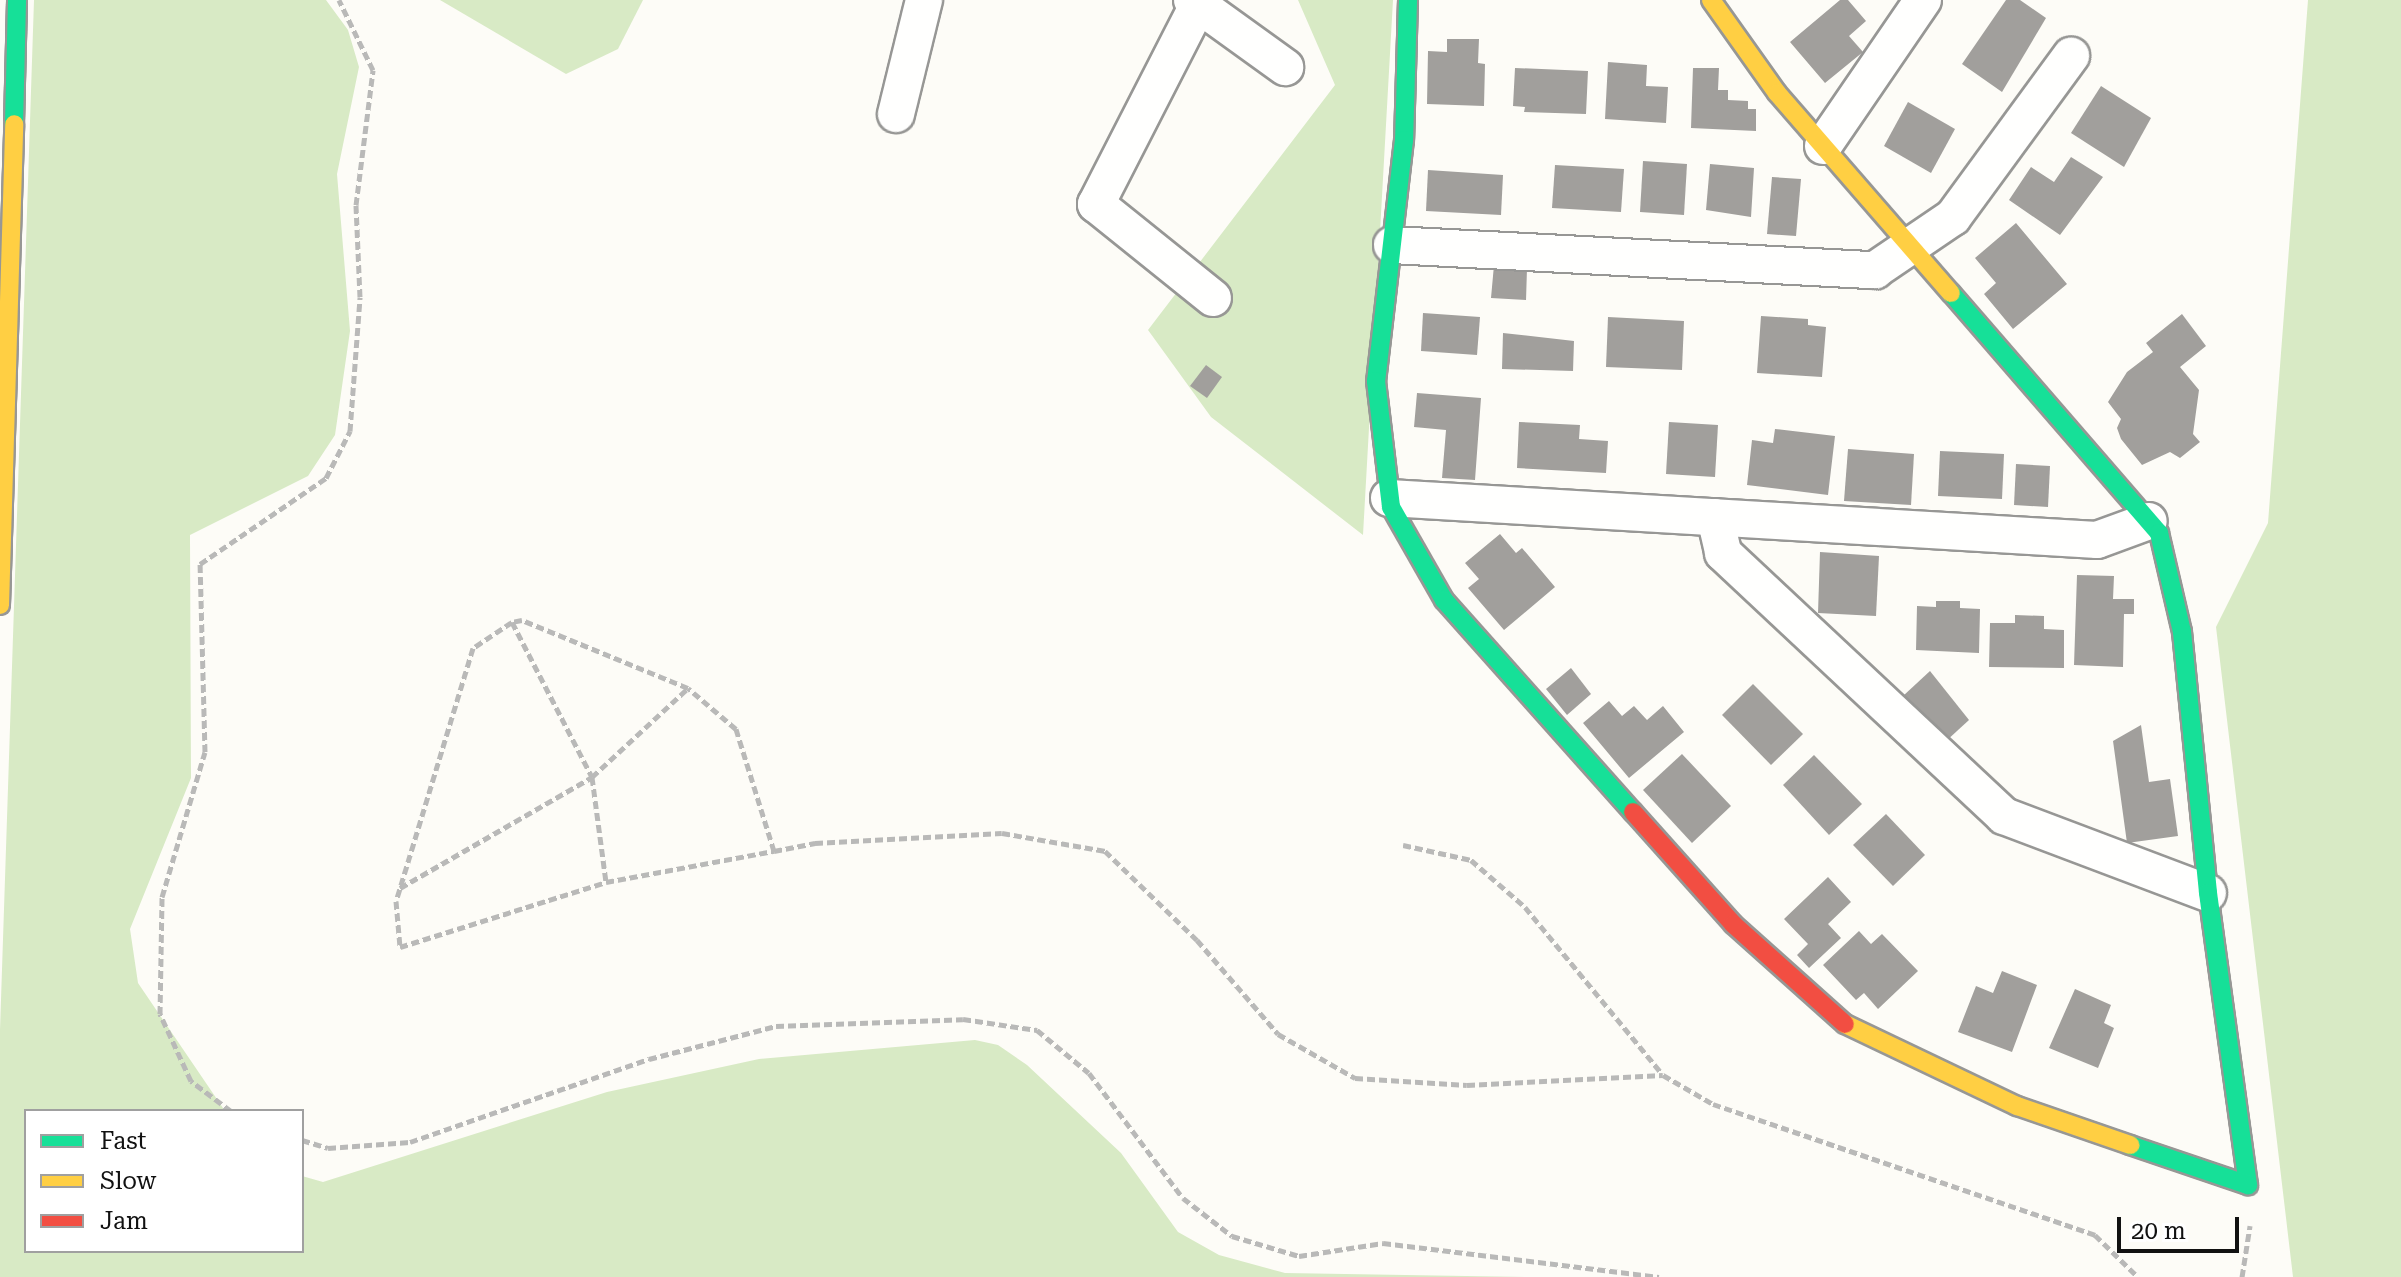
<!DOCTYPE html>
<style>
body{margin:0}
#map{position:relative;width:2401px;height:1277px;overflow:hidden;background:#fdfcf7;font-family:"Roboto Serif",serif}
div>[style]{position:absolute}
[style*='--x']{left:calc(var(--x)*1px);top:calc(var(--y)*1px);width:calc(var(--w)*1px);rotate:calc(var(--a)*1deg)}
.forest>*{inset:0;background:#d8eac5}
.building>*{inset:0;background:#a19f9c}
.path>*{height:5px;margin-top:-2.5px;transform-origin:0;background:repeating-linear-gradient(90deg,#b9b9b8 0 8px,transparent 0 12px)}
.roads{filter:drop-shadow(2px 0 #979795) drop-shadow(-2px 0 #979795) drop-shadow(0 2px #979795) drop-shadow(0 -2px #979795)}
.street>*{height:36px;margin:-18px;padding:0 18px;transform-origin:18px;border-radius:18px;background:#fffffe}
.fast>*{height:18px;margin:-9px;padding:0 9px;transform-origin:9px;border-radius:9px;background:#16e098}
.slow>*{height:18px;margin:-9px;padding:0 9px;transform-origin:9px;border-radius:9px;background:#ffcf43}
.jam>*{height:18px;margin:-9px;padding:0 9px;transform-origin:9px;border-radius:9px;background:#f24e42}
span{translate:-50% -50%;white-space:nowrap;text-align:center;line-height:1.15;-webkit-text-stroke:8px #fff;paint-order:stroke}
.legend{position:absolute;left:24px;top:1109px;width:280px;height:144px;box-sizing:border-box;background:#fff;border:2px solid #a0a0a0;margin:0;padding:10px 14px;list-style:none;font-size:24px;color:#111}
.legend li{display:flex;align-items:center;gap:16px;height:40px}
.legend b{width:40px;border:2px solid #a0a0a0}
.scale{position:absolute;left:2117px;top:1217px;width:122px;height:36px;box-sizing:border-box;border:4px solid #111;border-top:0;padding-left:10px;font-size:24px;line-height:28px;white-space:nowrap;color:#111;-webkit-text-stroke:6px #fff;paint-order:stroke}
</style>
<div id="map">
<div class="forest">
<div style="clip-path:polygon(34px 0,326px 0,348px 30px,359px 67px,337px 174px,350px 331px,335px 435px,308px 476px,190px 535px,191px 778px,130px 929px,138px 983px,225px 1111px,26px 1111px,26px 1251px,302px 1251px,302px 1176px,323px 1182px,607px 1092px,759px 1059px,975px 1040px,998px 1045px,1027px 1065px,1121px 1153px,1178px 1232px,1219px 1255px,1285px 1273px,1526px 1277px,0 1277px,0 1030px)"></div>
<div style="clip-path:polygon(440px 0,643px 0,618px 49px,566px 74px)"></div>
<div style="clip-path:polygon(1298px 0,1393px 0,1363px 535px,1211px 417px,1148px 330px,1335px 85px)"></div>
<div style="clip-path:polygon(2308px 0,2401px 0,2401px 1277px,2293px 1277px,2216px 627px,2268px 523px)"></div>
</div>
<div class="building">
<div style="clip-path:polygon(1840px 0,1848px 0,1866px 21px,1849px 36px,1863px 52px,1825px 83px,1790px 42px)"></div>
<div style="clip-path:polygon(2006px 0,2020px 0,2046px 18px,2002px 92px,1962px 64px)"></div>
<div style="clip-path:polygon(1447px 39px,1479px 39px,1478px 63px,1485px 64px,1484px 106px,1427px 104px,1428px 51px,1447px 52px)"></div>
<div style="clip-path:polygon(1608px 62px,1647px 65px,1646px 86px,1668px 87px,1666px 123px,1605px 119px)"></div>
<div style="clip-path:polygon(1515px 68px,1588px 71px,1586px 114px,1524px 112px,1525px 107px,1513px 106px)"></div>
<div style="clip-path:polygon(1693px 68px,1719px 68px,1718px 90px,1728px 90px,1728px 100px,1748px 101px,1748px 109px,1756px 109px,1756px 131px,1691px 128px)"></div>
<div style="clip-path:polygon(2101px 86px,2151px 118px,2124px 167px,2071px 133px)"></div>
<div style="clip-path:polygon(1908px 102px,1955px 129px,1931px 173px,1884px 146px)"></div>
<div style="clip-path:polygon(2071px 157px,2103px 177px,2060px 235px,2009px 200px,2031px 167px,2054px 182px)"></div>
<div style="clip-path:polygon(1643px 161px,1687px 164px,1684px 215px,1640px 212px)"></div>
<div style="clip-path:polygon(1710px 164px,1754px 168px,1751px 217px,1706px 210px)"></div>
<div style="clip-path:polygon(1555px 165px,1624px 169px,1621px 212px,1552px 208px)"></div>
<div style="clip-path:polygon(1428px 170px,1503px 175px,1501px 215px,1426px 211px)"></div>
<div style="clip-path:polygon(1772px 177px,1801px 179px,1796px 236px,1767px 234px)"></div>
<div style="clip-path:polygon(2016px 223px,2067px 284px,2013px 329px,1984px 294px,1996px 283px,1975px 258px)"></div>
<div style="clip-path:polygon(1494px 265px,1527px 268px,1526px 300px,1491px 298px)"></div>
<div style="clip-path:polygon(1423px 313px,1480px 317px,1477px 355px,1421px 351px)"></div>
<div style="clip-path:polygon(2182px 314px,2206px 346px,2180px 367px,2199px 390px,2193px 434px,2200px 442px,2180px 458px,2170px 452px,2142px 465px,2121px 439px,2117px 428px,2121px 419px,2108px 402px,2127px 372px,2153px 352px,2146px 343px)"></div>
<div style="clip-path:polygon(1761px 316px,1808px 319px,1808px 325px,1826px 327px,1822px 377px,1757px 373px)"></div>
<div style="clip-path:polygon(1608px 317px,1684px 321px,1682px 370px,1606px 367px)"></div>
<div style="clip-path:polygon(1503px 333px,1574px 341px,1573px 371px,1502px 369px)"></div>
<div style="clip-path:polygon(1206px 365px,1222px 377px,1207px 398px,1190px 386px)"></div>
<div style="clip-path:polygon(1417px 393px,1481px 398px,1475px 480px,1442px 478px,1446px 430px,1414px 427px)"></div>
<div style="clip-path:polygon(1519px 422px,1580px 425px,1579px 439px,1608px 441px,1606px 473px,1517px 468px)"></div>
<div style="clip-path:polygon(1669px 422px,1718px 425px,1715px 477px,1666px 474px)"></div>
<div style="clip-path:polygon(1775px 429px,1835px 436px,1828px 495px,1747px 485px,1752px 440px,1773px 443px)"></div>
<div style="clip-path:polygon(1848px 449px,1914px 454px,1911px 505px,1844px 501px)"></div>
<div style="clip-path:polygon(1940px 451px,2004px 454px,2002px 499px,1938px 496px)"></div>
<div style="clip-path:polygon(2016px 464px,2050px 466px,2048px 507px,2014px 505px)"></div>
<div style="clip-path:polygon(1500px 534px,1516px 553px,1522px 548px,1555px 587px,1504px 630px,1468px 588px,1479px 579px,1465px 563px)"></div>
<div style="clip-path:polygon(1820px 552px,1879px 556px,1876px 616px,1818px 613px)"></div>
<div style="clip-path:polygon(2077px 575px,2114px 576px,2113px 599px,2134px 599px,2134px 614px,2124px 614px,2123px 667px,2074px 665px)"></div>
<div style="clip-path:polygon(1936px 601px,1960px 601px,1960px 608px,1980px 609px,1979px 653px,1916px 650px,1917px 606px,1936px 607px)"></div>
<div style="clip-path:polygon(2015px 615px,2044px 616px,2044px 629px,2064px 630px,2064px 668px,1989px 667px,1990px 623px,2015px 623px)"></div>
<div style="clip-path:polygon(1571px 668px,1591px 694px,1567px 715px,1546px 689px)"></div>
<div style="clip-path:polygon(1930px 671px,1969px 720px,1945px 742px,1903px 696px)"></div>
<div style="clip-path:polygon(1753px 684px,1803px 734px,1771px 765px,1722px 715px)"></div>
<div style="clip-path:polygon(1609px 701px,1622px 716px,1634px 706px,1647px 720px,1663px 706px,1684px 732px,1629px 778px,1583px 723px)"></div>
<div style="clip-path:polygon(2141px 725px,2149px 782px,2170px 779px,2178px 836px,2127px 843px,2113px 741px)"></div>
<div style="clip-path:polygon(1682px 754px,1731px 806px,1692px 843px,1643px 790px)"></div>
<div style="clip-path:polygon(1814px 755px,1862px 804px,1829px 835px,1783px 785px)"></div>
<div style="clip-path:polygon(1886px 814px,1925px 855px,1893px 886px,1853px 845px)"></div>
<div style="clip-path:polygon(1828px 877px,1851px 902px,1828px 924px,1841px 938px,1809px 968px,1797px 955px,1808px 944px,1784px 919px)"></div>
<div style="clip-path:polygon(1859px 931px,1871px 944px,1882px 934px,1918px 971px,1878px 1009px,1864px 993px,1856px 1000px,1823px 965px)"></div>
<div style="clip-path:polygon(2002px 971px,2037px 985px,2012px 1052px,1958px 1032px,1976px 986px,1993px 993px)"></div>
<div style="clip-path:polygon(2075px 989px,2111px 1005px,2104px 1023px,2114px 1028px,2098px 1068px,2049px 1048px)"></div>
</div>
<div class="path">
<div style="--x:512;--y:622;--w:174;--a:62.7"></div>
<div style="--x:592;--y:777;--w:106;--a:82.4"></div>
<div style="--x:1403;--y:845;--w:70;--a:12.4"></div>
<div style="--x:1471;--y:860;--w:72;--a:41"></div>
<div style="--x:1525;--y:907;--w:216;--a:50.6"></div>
<div style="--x:774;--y:851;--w:128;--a:-107.3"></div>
<div style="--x:736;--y:729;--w:63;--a:-139.5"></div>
<div style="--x:688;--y:688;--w:179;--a:-157.7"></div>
<div style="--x:522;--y:620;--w:10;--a:169"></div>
<div style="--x:512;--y:622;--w:47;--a:146.3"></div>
<div style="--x:473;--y:648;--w:264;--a:106.9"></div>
<div style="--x:396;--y:901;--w:46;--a:85"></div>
<div style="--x:400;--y:947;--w:216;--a:-17.5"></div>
<div style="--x:606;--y:882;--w:171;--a:-10.5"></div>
<div style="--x:774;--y:851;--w:42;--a:-11"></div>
<div style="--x:815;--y:843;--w:187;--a:-3.1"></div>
<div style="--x:1002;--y:833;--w:105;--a:9.9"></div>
<div style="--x:1105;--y:851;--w:128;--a:44.1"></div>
<div style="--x:1197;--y:940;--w:124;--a:49.2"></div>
<div style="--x:1278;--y:1034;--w:89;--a:29.7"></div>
<div style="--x:1355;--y:1078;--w:112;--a:3.6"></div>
<div style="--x:1467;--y:1085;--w:196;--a:-2.9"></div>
<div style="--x:1663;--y:1075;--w:58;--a:30.1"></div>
<div style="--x:1713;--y:1104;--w:404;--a:18.9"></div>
<div style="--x:2095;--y:1235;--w:60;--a:44.3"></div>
<div style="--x:400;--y:888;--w:222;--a:-30"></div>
<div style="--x:592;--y:777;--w:131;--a:-42.8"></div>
<div style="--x:231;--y:1111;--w:50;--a:-143.1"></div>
<div style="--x:191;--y:1081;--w:74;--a:-114.8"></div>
<div style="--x:160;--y:1014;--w:117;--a:-89"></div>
<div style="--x:162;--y:897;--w:151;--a:-73.5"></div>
<div style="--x:205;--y:752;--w:188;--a:-91.5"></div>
<div style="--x:200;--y:564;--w:153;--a:-34.3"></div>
<div style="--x:326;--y:478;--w:53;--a:-62.9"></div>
<div style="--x:350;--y:431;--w:134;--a:-85.7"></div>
<div style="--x:360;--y:297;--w:92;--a:-92.5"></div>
<div style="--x:356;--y:205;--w:136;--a:-82.8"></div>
<div style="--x:373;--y:70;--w:78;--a:-115.9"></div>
<div style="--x:302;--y:1140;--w:27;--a:17"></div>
<div style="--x:328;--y:1148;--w:82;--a:-4.2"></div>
<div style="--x:410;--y:1142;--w:253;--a:-19.2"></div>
<div style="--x:649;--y:1059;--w:131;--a:-14.6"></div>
<div style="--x:776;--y:1026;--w:187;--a:-2.1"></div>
<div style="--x:963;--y:1019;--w:75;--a:8.5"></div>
<div style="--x:1037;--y:1030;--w:67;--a:39.6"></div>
<div style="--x:1089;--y:1073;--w:156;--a:53.1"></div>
<div style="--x:1183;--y:1198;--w:62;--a:37.8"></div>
<div style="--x:1232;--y:1236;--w:70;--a:16.6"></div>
<div style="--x:1299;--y:1256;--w:85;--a:-8.8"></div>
<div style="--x:1383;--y:1243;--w:278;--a:7"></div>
<div style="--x:2242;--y:1277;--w:52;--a:-81.1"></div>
</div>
<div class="roads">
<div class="street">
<div style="--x:1192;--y:0;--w:115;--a:35.8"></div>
<div style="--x:1198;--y:5;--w:224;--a:117.1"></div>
<div style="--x:1096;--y:204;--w:150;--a:38.8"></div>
<div style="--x:896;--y:114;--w:117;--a:-76.2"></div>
<div style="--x:1823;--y:146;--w:177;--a:-55.6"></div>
<div style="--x:1392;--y:245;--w:484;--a:3"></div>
<div style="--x:1875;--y:270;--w:94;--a:-34.2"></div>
<div style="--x:1953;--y:217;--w:200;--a:-53.8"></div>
<div style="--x:1389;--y:498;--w:709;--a:3.39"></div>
<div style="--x:2097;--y:540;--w:55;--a:-20.1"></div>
<div style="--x:1715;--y:517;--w:37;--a:77"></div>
<div style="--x:1723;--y:553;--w:385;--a:43.1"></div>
<div style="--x:2004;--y:816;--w:218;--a:20.7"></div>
</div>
<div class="fast">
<div style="--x:1408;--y:0;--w:140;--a:91.6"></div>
<div style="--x:1404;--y:140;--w:243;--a:96.6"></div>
<div style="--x:1376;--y:381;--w:127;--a:83.2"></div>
<div style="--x:1391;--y:507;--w:107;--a:60.3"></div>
<div style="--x:1444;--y:600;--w:284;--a:48.3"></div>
<div style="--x:14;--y:124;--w:124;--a:-88.6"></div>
<div style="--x:1951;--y:293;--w:318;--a:49.1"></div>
<div style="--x:2159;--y:533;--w:102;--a:76.9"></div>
<div style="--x:2182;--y:632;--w:262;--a:84.3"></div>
<div style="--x:2208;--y:893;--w:295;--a:82.2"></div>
<div style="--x:2248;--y:1185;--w:125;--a:-161.3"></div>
</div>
<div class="slow">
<div style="--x:1711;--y:0;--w:114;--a:54.6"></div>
<div style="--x:1777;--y:93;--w:265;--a:49"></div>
<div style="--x:0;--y:605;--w:481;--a:-88.3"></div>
<div style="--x:1845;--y:1024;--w:191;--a:25.5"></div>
<div style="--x:2017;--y:1106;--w:120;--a:19"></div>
</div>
<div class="jam">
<div style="--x:1633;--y:812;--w:150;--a:48.2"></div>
<div style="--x:1733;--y:924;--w:150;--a:41.8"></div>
</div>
</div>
<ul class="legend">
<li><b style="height:10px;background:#16e098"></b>Fast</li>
<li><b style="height:10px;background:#ffcf43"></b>Slow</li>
<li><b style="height:10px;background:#f24e42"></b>Jam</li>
</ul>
<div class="scale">20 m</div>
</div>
